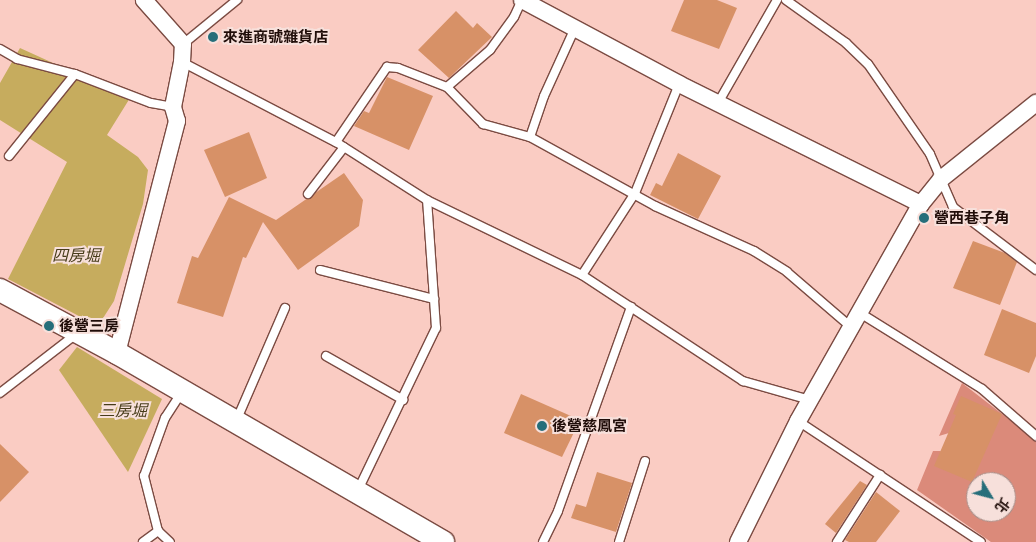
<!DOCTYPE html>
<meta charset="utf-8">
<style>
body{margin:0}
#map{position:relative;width:1036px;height:542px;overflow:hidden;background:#faccc3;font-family:"Playfair Display","Noto Sans TC",serif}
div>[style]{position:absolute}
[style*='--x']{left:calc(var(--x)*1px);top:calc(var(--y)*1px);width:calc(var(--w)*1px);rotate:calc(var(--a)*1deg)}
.forest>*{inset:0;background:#db8a7a}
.water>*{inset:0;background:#c6ac5e}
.building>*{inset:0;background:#d79167}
.roads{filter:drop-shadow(1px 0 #7b4b42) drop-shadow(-1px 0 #7b4b42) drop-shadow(0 1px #7b4b42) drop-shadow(0 -1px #7b4b42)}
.lane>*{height:8px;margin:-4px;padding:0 4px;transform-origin:4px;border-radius:4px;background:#fff}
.street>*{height:16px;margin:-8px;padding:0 8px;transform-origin:8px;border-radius:8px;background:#fff}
.secondary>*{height:22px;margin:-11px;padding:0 11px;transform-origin:11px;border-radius:11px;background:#fff}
.dots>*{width:14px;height:14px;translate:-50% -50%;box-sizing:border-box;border:2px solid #f7e0db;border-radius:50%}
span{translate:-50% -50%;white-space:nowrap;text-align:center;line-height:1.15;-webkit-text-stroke:4px #f7e0db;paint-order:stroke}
.poi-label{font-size:15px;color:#200d09;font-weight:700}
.left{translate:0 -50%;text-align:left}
.water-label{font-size:16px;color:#473c1a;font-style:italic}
.north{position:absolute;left:966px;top:472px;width:50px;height:50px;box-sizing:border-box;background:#f7e0db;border:1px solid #a18c87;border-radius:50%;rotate:127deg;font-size:14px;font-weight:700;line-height:20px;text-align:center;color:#200d09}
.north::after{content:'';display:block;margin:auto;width:18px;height:22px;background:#266e7a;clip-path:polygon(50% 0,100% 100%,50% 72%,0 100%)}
</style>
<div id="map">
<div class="forest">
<div style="clip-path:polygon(evenodd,962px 383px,1036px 440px,1036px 542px,991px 542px,917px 490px,933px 451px,940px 451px,959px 459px,949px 433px,939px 436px,962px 383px,976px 482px,1006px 482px,1006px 512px,976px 512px,976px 482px)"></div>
</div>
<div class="water">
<div style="clip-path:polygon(20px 48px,130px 98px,107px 135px,138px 157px,148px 170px,143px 204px,114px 301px,98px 326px,8px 279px,67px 162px,0 120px,0 83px)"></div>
<div style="clip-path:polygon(77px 347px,162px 399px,128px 472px,59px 370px)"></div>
</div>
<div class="building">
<div style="clip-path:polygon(684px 0,717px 0,737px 8px,719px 49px,671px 31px)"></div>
<div style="clip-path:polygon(456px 11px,473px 28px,477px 23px,492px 37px,449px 78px,418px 50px)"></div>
<div style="clip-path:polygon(387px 77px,433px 96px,409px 150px,354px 126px,364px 111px,369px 113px)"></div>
<div style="clip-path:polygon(249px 132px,267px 178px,225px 197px,204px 150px)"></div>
<div style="clip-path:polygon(678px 153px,721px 176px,698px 219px,650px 195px,656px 183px,662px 186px)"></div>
<div style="clip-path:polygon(344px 173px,363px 200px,359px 226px,298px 270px,263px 222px,246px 258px,243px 257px,223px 317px,177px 303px,192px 256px,198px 258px,229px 197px,276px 220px)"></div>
<div style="clip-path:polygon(973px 241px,1005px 253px,1017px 262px,1000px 305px,953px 288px)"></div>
<div style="clip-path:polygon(1002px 309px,1036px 323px,1036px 356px,1029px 373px,984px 355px)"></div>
<div style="clip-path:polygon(521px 394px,580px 420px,562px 457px,504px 433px)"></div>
<div style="clip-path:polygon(961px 396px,1002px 414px,972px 482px,934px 466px,956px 415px,953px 414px)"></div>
<div style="clip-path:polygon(0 444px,29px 472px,0 502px)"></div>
<div style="clip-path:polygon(597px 472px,632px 483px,616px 532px,571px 518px,576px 504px,586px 507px)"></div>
<div style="clip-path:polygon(860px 481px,867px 485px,836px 533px,825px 524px)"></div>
<div style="clip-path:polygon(876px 492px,900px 511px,876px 542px,849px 542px,845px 540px)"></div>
</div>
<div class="roads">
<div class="lane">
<div style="--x:786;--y:0;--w:74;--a:35.6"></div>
<div style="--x:846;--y:43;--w:30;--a:44"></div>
<div style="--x:868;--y:64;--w:109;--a:55.4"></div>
<div style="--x:930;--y:154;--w:58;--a:66.5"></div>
<div style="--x:953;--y:207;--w:104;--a:37.2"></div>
<div style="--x:183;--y:44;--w:70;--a:-39.2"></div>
<div style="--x:0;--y:49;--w:20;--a:30"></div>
<div style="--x:17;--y:59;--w:60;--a:14.5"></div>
<div style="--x:75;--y:74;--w:81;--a:20.9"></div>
<div style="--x:151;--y:103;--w:22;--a:10"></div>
<div style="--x:182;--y:62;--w:174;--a:27.5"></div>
<div style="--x:336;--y:142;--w:108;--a:32.5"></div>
<div style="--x:427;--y:200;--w:172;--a:25.8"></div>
<div style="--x:582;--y:275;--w:193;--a:33.4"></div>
<div style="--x:743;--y:381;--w:70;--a:15.8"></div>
<div style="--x:447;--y:87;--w:57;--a:-40.7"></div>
<div style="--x:490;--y:50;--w:41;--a:-54"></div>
<div style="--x:514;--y:17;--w:19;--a:-65"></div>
<div style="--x:718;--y:103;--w:119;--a:-60.2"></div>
<div style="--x:530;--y:137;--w:43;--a:-71.1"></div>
<div style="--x:544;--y:96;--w:75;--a:-65.5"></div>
<div style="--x:336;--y:142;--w:91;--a:-55.8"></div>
<div style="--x:387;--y:67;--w:11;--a:5"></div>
<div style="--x:398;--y:68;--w:53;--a:21.2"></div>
<div style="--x:447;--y:87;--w:52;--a:45.8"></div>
<div style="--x:483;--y:124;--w:49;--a:15.5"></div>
<div style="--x:530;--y:137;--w:143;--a:28.9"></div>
<div style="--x:655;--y:206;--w:109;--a:24.4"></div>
<div style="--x:754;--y:251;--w:39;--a:32"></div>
<div style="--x:787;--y:272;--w:84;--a:40.7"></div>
<div style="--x:9;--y:156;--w:105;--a:-51.2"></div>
<div style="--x:308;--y:194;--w:59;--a:-52.5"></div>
<div style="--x:320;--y:270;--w:118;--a:14.3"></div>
<div style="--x:582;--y:275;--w:98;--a:-57.1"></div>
<div style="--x:635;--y:193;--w:118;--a:-68"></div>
<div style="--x:860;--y:313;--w:144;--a:31.9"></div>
<div style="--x:982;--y:389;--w:72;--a:41"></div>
<div style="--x:326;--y:356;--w:89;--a:29.7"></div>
<div style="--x:0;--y:393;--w:95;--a:-37.7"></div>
<div style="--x:237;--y:419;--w:121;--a:-66.6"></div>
<div style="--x:798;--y:421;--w:219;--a:33.5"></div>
<div style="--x:358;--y:490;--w:180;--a:-64.3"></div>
<div style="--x:436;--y:328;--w:128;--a:-94"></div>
<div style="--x:158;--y:531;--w:16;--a:43"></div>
<div style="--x:143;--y:542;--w:19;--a:-36"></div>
<div style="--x:158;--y:531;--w:57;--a:-104.3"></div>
<div style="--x:144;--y:476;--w:62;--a:-70.1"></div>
<div style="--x:165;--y:418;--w:30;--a:-57"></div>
<div style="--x:543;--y:542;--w:34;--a:-64"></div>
<div style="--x:558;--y:511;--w:217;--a:-70.3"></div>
<div style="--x:619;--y:542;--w:85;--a:-72.2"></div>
<div style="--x:837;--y:542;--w:80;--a:-57.3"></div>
</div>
<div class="street">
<div style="--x:522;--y:0;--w:178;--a:28.1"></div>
<div style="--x:679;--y:84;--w:270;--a:26.4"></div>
<div style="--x:117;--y:353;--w:240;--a:-75.5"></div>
<div style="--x:177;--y:121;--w:15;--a:-106"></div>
<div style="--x:173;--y:107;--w:46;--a:-78.7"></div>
<div style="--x:182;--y:62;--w:18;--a:-87"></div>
<div style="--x:183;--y:44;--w:59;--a:-131.6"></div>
<div style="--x:738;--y:542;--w:135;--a:-63.6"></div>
<div style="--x:798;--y:421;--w:249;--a:-60.5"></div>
<div style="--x:921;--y:204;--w:32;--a:-51"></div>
<div style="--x:941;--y:179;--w:122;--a:-38.7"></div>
</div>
<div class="secondary">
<div style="--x:0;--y:290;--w:133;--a:28.3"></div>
<div style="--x:117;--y:353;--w:377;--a:30.1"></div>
</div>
</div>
<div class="dots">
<div style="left:213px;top:37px;background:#266e7a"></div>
<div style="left:924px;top:218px;background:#266e7a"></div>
<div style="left:49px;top:326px;background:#266e7a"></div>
<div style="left:542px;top:426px;background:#266e7a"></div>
</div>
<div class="poi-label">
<span class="left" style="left:223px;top:37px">來進商號雜貨店</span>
<span class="left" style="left:934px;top:218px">營西巷子角</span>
<span class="left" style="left:59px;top:326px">後營三房</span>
<span class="left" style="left:552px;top:426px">後營慈鳳宮</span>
</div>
<div class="water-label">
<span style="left:76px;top:255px">四房堀</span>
<span style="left:123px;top:410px">三房堀</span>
</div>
<div class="north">北</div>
</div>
